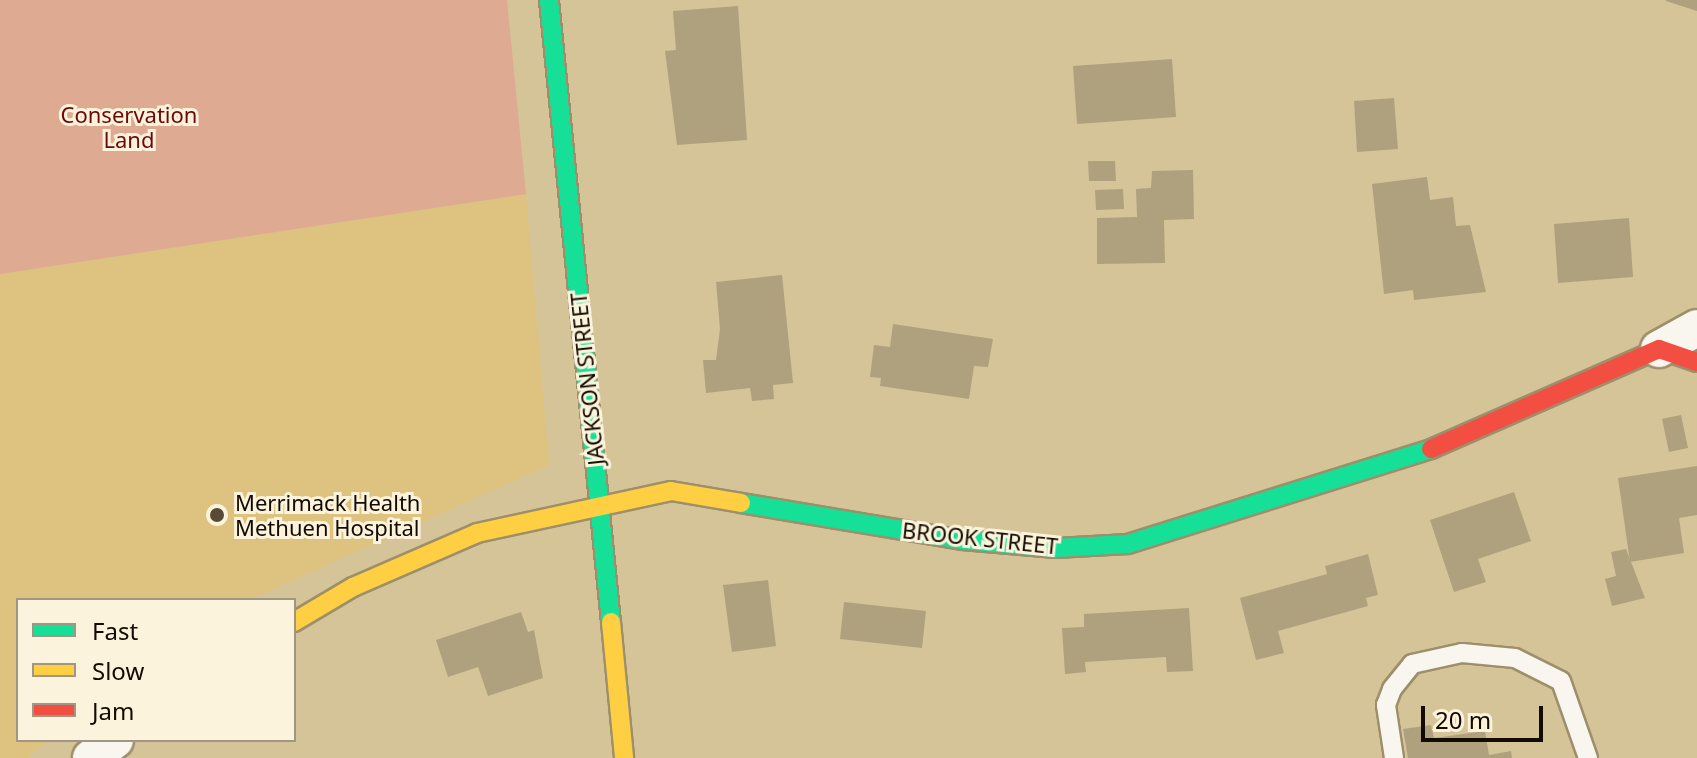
<!DOCTYPE html>
<style>
body{margin:0}
#map{position:relative;width:1697px;height:758px;overflow:hidden;background:#d6c499;font-family:"Noto Sans",sans-serif}
div>[style]{position:absolute}
[style*='--x']{left:calc(var(--x)*1px);top:calc(var(--y)*1px);width:calc(var(--w)*1px);rotate:calc(var(--a)*1deg)}
.built>*{inset:0;background:#dec27f}
.green>*{inset:0;background:#deaa91}
.building>*{inset:0;background:#afa17e}
.roads{filter:drop-shadow(2px 0 #9d8f6b) drop-shadow(-2px 0 #9d8f6b) drop-shadow(0 2px #9d8f6b) drop-shadow(0 -2px #9d8f6b)}
.lane>*{height:18px;margin:-9px;padding:0 9px;transform-origin:9px;border-radius:9px;background:#f9f6f0}
.street>*{height:36px;margin:-18px;padding:0 18px;transform-origin:18px;border-radius:18px;background:#f9f6f0}
.fast>*{height:18px;margin:-9px;padding:0 9px;transform-origin:9px;border-radius:9px;background:#16e098}
.slow>*{height:18px;margin:-9px;padding:0 9px;transform-origin:9px;border-radius:9px;background:#ffcf43}
.jam>*{height:18px;margin:-9px;padding:0 9px;transform-origin:9px;border-radius:9px;background:#f24e42}
.dots>*{width:22px;height:22px;translate:-50% -50%;box-sizing:border-box;border:4px solid #fcf3dc;border-radius:50%}
span{translate:-50% -50%;white-space:nowrap;text-align:center;line-height:1.15;-webkit-text-stroke:6px #fcf3dc;paint-order:stroke}
.park-label{font-size:22px;color:#6e0809}
.street-label{font-size:22px;color:#130a00}
.poi-label{font-size:22px;color:#130a00}
.left{translate:0 -50%;text-align:left}
.legend{position:absolute;left:16px;top:598px;width:280px;height:144px;box-sizing:border-box;background:#fcf3dc;border:2px solid #9f9684;margin:0;padding:10px 14px;list-style:none;font-size:24px;color:#130a00}
.legend li{display:flex;align-items:center;gap:16px;height:40px}
.legend b{width:40px;border:2px solid #9f9684}
.scale{position:absolute;left:1421px;top:706px;width:122px;height:36px;box-sizing:border-box;border:4px solid #130a00;border-top:0;padding-left:10px;font-size:24px;line-height:28px;white-space:nowrap;color:#130a00;-webkit-text-stroke:6px #fcf3dc;paint-order:stroke}
</style>
<div id="map">
<div class="built">
<div style="clip-path:polygon(526px 194px,549px 465px,249px 600px,18px 600px,18px 740px,49px 740px,27px 758px,0 758px,0 274px)"></div>
</div>
<div class="green">
<div style="clip-path:polygon(0 0,507px 0,526px 194px,0 274px)"></div>
</div>
<div class="building">
<div style="clip-path:polygon(1697px 0,1697px 11px,1666px 1px,1666px 0)"></div>
<div style="clip-path:polygon(738px 6px,747px 140px,677px 145px,665px 51px,676px 50px,673px 11px)"></div>
<div style="clip-path:polygon(1172px 59px,1176px 117px,1077px 124px,1073px 66px)"></div>
<div style="clip-path:polygon(1394px 98px,1398px 149px,1357px 152px,1354px 101px)"></div>
<div style="clip-path:polygon(1088px 161px,1115px 161px,1116px 181px,1089px 181px)"></div>
<div style="clip-path:polygon(1193px 170px,1194px 219px,1164px 220px,1165px 263px,1097px 264px,1097px 218px,1137px 217px,1136px 189px,1151px 188px,1152px 171px)"></div>
<div style="clip-path:polygon(1427px 177px,1430px 200px,1453px 197px,1456px 226px,1470px 225px,1486px 292px,1414px 300px,1413px 290px,1384px 294px,1372px 184px)"></div>
<div style="clip-path:polygon(1123px 189px,1124px 209px,1096px 210px,1095px 190px)"></div>
<div style="clip-path:polygon(1629px 218px,1633px 277px,1558px 283px,1554px 224px)"></div>
<div style="clip-path:polygon(782px 275px,793px 383px,773px 385px,774px 399px,752px 401px,750px 388px,706px 393px,703px 360px,716px 360px,720px 329px,716px 282px)"></div>
<div style="clip-path:polygon(893px 324px,993px 339px,988px 367px,974px 366px,969px 399px,880px 386px,881px 378px,870px 377px,874px 345px,890px 347px)"></div>
<div style="clip-path:polygon(1681px 415px,1688px 448px,1669px 452px,1662px 419px)"></div>
<div style="clip-path:polygon(1697px 466px,1697px 515px,1679px 518px,1684px 553px,1630px 562px,1618px 478px)"></div>
<div style="clip-path:polygon(1514px 492px,1531px 541px,1478px 559px,1486px 582px,1454px 592px,1430px 520px)"></div>
<div style="clip-path:polygon(1626px 549px,1645px 598px,1612px 606px,1605px 579px,1616px 576px,1611px 552px)"></div>
<div style="clip-path:polygon(1368px 554px,1378px 595px,1366px 598px,1368px 606px,1278px 631px,1284px 653px,1256px 660px,1240px 598px,1327px 574px,1325px 566px)"></div>
<div style="clip-path:polygon(768px 580px,776px 646px,732px 652px,723px 585px)"></div>
<div style="clip-path:polygon(844px 602px,926px 611px,922px 648px,840px 639px)"></div>
<div style="clip-path:polygon(1189px 608px,1193px 671px,1167px 672px,1166px 657px,1085px 662px,1086px 672px,1065px 674px,1062px 628px,1084px 627px,1084px 614px)"></div>
<div style="clip-path:polygon(521px 612px,528px 632px,534px 630px,543px 678px,488px 696px,478px 667px,448px 677px,436px 640px)"></div>
<div style="clip-path:polygon(1431px 725px,1434px 738px,1485px 731px,1489px 755px,1511px 751px,1512px 758px,1408px 758px,1403px 729px)"></div>
</div>
<div class="roads">
<div class="lane">
<div style="--x:1394;--y:758;--w:54;--a:-98.6"></div>
<div style="--x:1386;--y:705;--w:17;--a:-69"></div>
<div style="--x:1392;--y:689;--w:32;--a:-51"></div>
<div style="--x:1412;--y:664;--w:51;--a:-12.4"></div>
<div style="--x:1462;--y:653;--w:53;--a:5.4"></div>
<div style="--x:1515;--y:658;--w:51;--a:26.6"></div>
<div style="--x:1561;--y:681;--w:82;--a:70.7"></div>
</div>
<div class="street">
<div style="--x:1659;--y:349;--w:43;--a:-28.9"></div>
<div style="--x:91;--y:758;--w:30;--a:-37"></div>
</div>
<div class="fast">
<div style="--x:549;--y:0;--w:625;--a:84.31"></div>
<div style="--x:741;--y:503;--w:224;--a:9.5"></div>
<div style="--x:962;--y:540;--w:94;--a:4.9"></div>
<div style="--x:1056;--y:548;--w:72;--a:-3.2"></div>
<div style="--x:1128;--y:544;--w:318;--a:-17.4"></div>
</div>
<div class="slow">
<div style="--x:294;--y:622;--w:69;--a:-30.7"></div>
<div style="--x:353;--y:587;--w:135;--a:-23.5"></div>
<div style="--x:477;--y:533;--w:198;--a:-12.2"></div>
<div style="--x:671;--y:491;--w:71;--a:9.7"></div>
<div style="--x:611;--y:622;--w:137;--a:84.5"></div>
</div>
<div class="jam">
<div style="--x:1431;--y:449;--w:249;--a:-23.7"></div>
<div style="--x:1659;--y:349;--w:40;--a:18.9"></div>
</div>
</div>
<div class="dots">
<div style="left:217px;top:515px;background:#574b36"></div>
</div>
<div class="park-label">
<span style="left:129px;top:127px">Conservation<br>Land</span>
</div>
<div class="street-label">
<span style="left:587px;top:379px;rotate:-96deg">JACKSON STREET</span>
<span style="left:980px;top:538px;rotate:6deg">BROOK STREET</span>
</div>
<div class="poi-label">
<span class="left" style="left:235px;top:515px">Merrimack Health<br>Methuen Hospital</span>
</div>
<ul class="legend">
<li><b style="height:10px;background:#16e098"></b>Fast</li>
<li><b style="height:10px;background:#ffcf43"></b>Slow</li>
<li><b style="height:10px;background:#f24e42"></b>Jam</li>
</ul>
<div class="scale">20 m</div>
</div>
